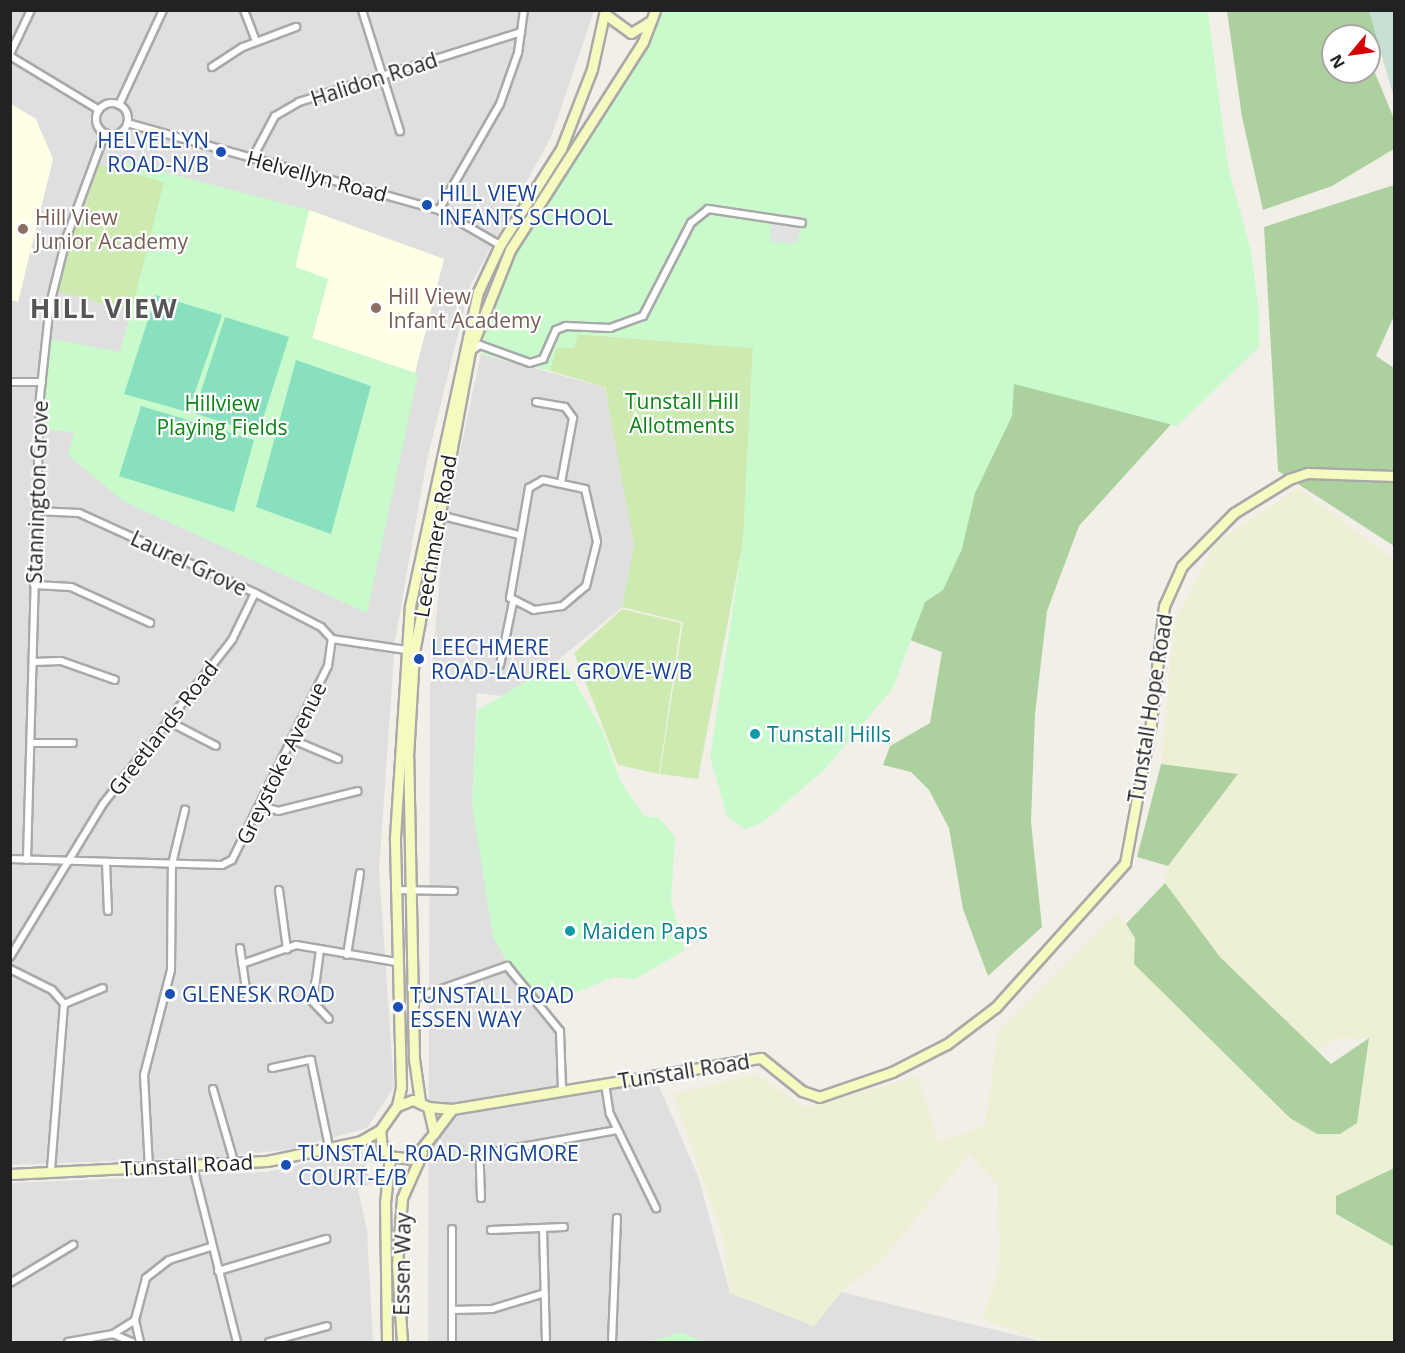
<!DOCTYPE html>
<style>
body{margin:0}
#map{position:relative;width:1405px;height:1353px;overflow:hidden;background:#f2efe9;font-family:"Open Sans",sans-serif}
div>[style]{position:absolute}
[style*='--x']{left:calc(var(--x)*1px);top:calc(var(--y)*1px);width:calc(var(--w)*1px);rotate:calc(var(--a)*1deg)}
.residential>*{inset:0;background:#e0dfdf}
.education>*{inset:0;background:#ffffe5}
.farmland>*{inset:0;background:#eef0d5}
.grass>*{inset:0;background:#cdebb0}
.forest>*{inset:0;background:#add19e}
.wetland>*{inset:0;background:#c6e0d4}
.park>*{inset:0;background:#c8facc}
.pitch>*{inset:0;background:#88e0be}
.parking>*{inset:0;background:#e2e2e2}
.roads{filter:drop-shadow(2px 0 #a9a9a9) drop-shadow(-2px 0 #a9a9a9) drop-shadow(0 2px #a9a9a9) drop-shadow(0 -2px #a9a9a9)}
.street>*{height:6px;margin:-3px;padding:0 3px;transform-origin:3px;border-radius:3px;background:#fff}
.street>.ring{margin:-3px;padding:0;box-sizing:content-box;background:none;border:6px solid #fff;border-radius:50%}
.secondary>*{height:9px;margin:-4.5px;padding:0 4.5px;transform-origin:4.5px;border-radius:4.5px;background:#f7fabf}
.dots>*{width:16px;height:16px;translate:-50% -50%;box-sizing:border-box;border:3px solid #fff;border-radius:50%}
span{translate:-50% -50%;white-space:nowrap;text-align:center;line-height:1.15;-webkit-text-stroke:4.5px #fff;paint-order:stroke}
.street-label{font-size:21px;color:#222}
.transit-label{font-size:21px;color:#164399}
.right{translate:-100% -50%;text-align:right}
.left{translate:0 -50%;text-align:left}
.education-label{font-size:21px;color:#785e54}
.park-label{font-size:21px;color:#0c8416}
.culture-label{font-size:21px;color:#0d838f}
.district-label{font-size:27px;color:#555;font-weight:700;letter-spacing:1.5px}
.frame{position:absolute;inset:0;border:12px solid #222;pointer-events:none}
.north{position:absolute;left:1321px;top:24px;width:60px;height:60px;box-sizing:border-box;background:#fff;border:2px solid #a7a7a7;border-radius:50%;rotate:241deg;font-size:16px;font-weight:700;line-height:24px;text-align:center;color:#222}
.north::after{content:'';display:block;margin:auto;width:21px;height:27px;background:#d40000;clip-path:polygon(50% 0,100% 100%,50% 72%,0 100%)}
</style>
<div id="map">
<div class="residential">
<div style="clip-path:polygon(10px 11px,594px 11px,551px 137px,470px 286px,426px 464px,395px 641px,379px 870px,394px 1087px,367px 1128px,292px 1149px,220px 1157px,11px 1165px)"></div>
<div style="clip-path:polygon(481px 354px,604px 387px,628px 489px,634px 545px,622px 607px,540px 675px,501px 696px,477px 693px,472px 805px,509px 965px,563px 1030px,568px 1084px,654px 1075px,698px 1176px,730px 1293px,814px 1326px,841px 1292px,1044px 1342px,428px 1342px,430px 686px,445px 521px)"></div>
<div style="clip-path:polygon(362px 1151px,371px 1184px,358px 1189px,367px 1230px,373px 1342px,11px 1342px,10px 1183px,267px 1172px)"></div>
</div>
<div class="education">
<div style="clip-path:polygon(11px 104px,36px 119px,53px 159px,18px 302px,11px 300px)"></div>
<div style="clip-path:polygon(309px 210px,444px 259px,415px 373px,312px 338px,328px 279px,295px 267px)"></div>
</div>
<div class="farmland">
<div style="clip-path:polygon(1298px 488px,1394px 560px,1394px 1168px,1384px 1170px,1336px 1216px,1394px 1247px,1394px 1342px,1048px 1342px,982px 1319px,999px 1267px,998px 1185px,969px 1154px,883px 1259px,841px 1292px,814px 1326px,730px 1293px,724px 1241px,673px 1094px,757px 1074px,805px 1108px,918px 1076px,938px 1142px,985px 1125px,998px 1031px,1117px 912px,1135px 938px,1357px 1124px,1369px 1039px,1338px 1038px,1317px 1051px,1220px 957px,1165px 883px,1168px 866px,1238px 774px,1161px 764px,1174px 623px,1215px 543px)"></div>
</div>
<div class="grass">
<div style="clip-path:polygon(94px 163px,164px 182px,132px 312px,54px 290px)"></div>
<div style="clip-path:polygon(577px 334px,753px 348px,743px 542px,698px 779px,660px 774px,683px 622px,622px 607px,634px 545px,605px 387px,550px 371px,556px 348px)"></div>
<div style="clip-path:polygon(622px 609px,681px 623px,659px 774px,618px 765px,574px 653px)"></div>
</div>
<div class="forest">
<div style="clip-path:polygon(evenodd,1227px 11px,1378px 11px,1384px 27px,1373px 68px,1394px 119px,1394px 149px,1332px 186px,1263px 210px,1242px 117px,1227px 11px,1333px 36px,1369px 36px,1369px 72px,1333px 72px,1333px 36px)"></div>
<div style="clip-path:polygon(1394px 185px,1394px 316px,1376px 356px,1394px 368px,1394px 546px,1278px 471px,1264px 227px)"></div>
<div style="clip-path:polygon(1241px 347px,1079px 526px,1047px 611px,1035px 714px,1031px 822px,1042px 927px,988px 976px,963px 909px,949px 828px,929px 790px,911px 772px,883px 765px,890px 746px,930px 723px,942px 652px,899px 636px,1002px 376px)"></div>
<div style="clip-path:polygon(1161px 764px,1238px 774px,1168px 866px,1137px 857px)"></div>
<div style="clip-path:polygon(1165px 883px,1220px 957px,1331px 1064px,1369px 1038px,1357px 1123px,1340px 1134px,1317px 1134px,1290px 1118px,1134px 964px,1135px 938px,1126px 924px)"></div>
<div style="clip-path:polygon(1394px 1168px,1394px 1247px,1336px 1214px,1336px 1196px)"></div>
</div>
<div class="wetland">
<div style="clip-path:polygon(1369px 11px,1394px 11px,1394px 98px)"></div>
</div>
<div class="park">
<div style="clip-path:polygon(664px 11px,1208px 11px,1228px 167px,1251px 251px,1259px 312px,1259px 347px,1177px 426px,1014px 384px,1012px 416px,975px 493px,962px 549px,943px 590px,925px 602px,893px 688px,824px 770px,762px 823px,745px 829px,727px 816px,710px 757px,743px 542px,753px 348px,578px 334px,574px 348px,556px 348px,550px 371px,481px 354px,493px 299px,511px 256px,647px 46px)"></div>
<div style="clip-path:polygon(113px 159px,309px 210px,295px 267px,328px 279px,312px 338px,418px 374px,367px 613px,123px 501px,68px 455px,74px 432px,39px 429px,47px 338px,120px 352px,133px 305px,164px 182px,112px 168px)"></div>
<div style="clip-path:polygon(562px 659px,602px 730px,621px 782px,644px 816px,659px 818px,675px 837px,671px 901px,685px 950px,635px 979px,613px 977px,563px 998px,544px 999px,509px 965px,493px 937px,472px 805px,477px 711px)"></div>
<div style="clip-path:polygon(682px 1332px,703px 1342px,649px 1342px)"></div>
</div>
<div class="pitch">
<div style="clip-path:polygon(156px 295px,222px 315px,188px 412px,124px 394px)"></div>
<div style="clip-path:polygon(225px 317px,289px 337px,258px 434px,194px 413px)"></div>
<div style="clip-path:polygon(296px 360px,371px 386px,331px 534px,256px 507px)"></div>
<div style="clip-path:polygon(141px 406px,254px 440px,234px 512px,119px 476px)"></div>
</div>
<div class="parking">
<div style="clip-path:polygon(772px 213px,803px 217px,797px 243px,770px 242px)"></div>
</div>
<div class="roads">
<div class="street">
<div style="--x:244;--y:10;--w:34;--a:69"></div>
<div style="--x:362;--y:10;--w:127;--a:72.6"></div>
<div style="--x:10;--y:54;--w:49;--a:-64.5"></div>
<div style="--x:10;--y:56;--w:104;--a:31.2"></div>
<div style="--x:212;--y:67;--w:37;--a:-33"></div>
<div style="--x:243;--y:47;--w:57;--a:-20.7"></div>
<div class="ring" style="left:96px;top:103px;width:26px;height:26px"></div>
<div style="--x:119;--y:105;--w:105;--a:-65.1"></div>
<div style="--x:127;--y:123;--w:324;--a:15.6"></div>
<div style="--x:439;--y:210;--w:70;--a:29.8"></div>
<div style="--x:252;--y:159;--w:49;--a:-61.9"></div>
<div style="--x:275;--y:116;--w:28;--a:-30"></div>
<div style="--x:299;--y:102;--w:233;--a:-17.5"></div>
<div style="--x:439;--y:210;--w:122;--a:-60.1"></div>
<div style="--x:500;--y:104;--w:54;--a:-70.6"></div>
<div style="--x:518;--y:53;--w:43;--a:-82.1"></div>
<div style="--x:471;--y:351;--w:11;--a:-34"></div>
<div style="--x:480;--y:345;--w:53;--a:19.8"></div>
<div style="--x:530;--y:363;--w:14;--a:-17"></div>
<div style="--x:543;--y:359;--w:32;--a:-66"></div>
<div style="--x:556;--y:330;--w:11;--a:-22"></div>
<div style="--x:566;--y:326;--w:44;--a:2.6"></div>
<div style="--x:610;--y:328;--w:35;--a:-20"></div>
<div style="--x:643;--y:316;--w:105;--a:-62.7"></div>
<div style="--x:691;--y:223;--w:22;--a:-39"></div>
<div style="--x:708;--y:209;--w:95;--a:8.5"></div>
<div style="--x:10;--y:382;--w:32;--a:0"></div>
<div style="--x:536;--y:402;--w:29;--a:10"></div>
<div style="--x:565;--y:407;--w:14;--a:54"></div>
<div style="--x:573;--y:418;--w:66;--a:100.5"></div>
<div style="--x:543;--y:480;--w:43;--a:12.1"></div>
<div style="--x:585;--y:489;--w:54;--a:77.2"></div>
<div style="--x:597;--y:542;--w:45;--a:104"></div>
<div style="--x:586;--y:586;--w:31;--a:140"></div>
<div style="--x:562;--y:606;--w:28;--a:172"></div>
<div style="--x:534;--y:610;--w:27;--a:-153"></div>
<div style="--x:510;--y:598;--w:112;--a:-80.2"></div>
<div style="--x:529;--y:488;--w:16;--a:-30"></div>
<div style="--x:36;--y:511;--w:43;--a:2.7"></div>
<div style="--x:79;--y:513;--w:193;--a:24.4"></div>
<div style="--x:255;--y:593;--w:74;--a:27.3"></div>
<div style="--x:321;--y:627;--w:16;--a:47"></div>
<div style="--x:439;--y:515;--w:82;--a:14"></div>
<div style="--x:34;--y:585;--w:37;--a:3"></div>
<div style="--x:71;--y:587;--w:87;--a:24.5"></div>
<div style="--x:332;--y:639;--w:75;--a:8.5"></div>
<div style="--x:33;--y:662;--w:28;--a:-2"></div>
<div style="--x:61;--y:661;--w:57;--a:19.4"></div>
<div style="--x:500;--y:665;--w:64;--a:-78.3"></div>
<div style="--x:168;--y:721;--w:54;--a:27.5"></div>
<div style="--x:293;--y:740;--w:49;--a:22.9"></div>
<div style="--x:31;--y:743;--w:42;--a:0"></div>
<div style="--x:262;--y:806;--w:17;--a:17"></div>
<div style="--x:278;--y:811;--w:82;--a:-14"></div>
<div style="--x:10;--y:859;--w:212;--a:1.6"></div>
<div style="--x:222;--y:865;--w:11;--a:-27"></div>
<div style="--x:232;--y:860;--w:216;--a:-63.7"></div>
<div style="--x:328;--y:666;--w:27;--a:-82"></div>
<div style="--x:27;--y:860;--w:463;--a:-88.4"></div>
<div style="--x:40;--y:397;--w:94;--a:-83.9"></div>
<div style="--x:50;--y:304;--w:70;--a:-76"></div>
<div style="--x:67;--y:236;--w:110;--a:-69.7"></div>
<div style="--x:106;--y:862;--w:49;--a:87.7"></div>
<div style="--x:279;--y:890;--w:60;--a:82.3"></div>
<div style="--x:395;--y:890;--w:59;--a:1"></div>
<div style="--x:240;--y:948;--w:49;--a:81.7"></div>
<div style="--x:320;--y:950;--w:52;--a:97.7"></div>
<div style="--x:313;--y:1002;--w:23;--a:47"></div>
<div style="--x:347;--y:955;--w:83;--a:-81"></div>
<div style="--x:10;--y:957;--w:179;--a:-58.7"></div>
<div style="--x:103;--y:804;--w:209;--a:-51.8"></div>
<div style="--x:232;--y:640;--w:52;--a:-63.9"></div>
<div style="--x:242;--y:964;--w:57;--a:-19.4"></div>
<div style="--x:296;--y:945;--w:102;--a:9.6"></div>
<div style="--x:10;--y:969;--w:47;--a:26.6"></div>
<div style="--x:52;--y:990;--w:18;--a:49"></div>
<div style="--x:64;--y:1004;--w:167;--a:94.5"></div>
<div style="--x:413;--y:999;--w:100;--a:-19.3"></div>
<div style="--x:507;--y:966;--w:84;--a:50.8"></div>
<div style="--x:560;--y:1031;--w:57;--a:88"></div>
<div style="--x:64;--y:1004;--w:42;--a:-22.3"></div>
<div style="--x:272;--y:1068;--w:40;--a:-12"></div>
<div style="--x:311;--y:1060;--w:89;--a:78.3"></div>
<div style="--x:605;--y:1084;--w:30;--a:81"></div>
<div style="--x:610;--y:1114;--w:105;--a:63.9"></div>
<div style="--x:213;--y:1089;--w:79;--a:73.9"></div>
<div style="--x:193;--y:1167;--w:180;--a:75.9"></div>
<div style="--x:149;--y:1168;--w:93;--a:-93.1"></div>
<div style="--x:144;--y:1075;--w:108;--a:-75.6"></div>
<div style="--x:171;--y:970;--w:106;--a:-89.5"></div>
<div style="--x:172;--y:864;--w:56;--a:-76.5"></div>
<div style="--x:481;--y:1198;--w:37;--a:-92"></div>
<div style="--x:480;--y:1161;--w:11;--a:-45"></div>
<div style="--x:488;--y:1153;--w:131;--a:-10.1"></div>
<div style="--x:543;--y:1228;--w:114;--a:88.5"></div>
<div style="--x:452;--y:1229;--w:113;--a:90"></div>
<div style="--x:491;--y:1230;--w:73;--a:-2.4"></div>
<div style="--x:218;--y:1271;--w:113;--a:-16.5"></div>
<div style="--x:10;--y:1283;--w:74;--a:-31.1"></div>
<div style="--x:452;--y:1310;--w:40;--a:-1.4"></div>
<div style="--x:492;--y:1309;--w:55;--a:-16.8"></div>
<div style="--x:113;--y:1334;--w:26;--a:-32"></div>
<div style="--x:68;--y:1342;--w:46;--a:-10.1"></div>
<div style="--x:113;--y:1334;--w:21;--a:23"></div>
<div style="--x:140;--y:1342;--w:23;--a:-103"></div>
<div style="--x:135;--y:1320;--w:43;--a:-75.3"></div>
<div style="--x:146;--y:1278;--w:29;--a:-38"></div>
<div style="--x:169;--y:1260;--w:44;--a:-17.2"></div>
<div style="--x:269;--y:1342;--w:60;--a:-15.4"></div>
<div style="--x:612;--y:1342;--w:124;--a:-87.7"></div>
</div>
<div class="secondary">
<div style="--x:605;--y:14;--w:32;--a:36"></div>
<div style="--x:631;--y:33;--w:21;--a:-31"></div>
<div style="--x:413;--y:1100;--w:17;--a:25"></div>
<div style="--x:428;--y:1107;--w:27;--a:77"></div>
<div style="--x:434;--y:1133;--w:33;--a:129"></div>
<div style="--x:413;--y:1159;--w:23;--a:-173"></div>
<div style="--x:390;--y:1156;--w:11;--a:-135"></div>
<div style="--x:382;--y:1148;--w:18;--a:-96"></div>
<div style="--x:380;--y:1130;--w:29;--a:-55"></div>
<div style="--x:397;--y:1106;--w:17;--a:-21"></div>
<div style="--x:420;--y:1101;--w:42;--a:-98.1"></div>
<div style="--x:414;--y:1059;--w:302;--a:-91.1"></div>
<div style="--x:408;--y:757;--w:104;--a:-86.7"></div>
<div style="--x:414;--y:653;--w:307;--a:-79.5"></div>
<div style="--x:470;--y:351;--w:109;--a:-68.4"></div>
<div style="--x:510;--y:250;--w:247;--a:-57.4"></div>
<div style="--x:643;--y:42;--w:34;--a:-69"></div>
<div style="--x:397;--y:1106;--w:19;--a:-78"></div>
<div style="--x:401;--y:1087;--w:250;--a:-91.4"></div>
<div style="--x:395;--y:837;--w:231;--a:-86.3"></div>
<div style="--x:410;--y:606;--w:321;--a:-77.8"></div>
<div style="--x:478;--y:292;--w:52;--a:-64.9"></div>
<div style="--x:500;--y:245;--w:114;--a:-57.6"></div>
<div style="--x:561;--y:149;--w:86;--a:-68.8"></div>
<div style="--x:592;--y:69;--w:60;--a:-77.6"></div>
<div style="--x:428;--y:1107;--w:24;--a:5"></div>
<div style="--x:452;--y:1109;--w:313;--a:-9.4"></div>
<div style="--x:761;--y:1058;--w:53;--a:38.8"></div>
<div style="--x:802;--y:1091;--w:18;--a:19"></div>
<div style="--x:819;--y:1097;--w:77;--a:-18.9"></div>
<div style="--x:892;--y:1072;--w:62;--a:-27"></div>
<div style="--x:947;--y:1044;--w:61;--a:-37.1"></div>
<div style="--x:996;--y:1007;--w:193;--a:-48.1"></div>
<div style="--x:1125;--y:863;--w:142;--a:-79.5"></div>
<div style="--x:1151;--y:723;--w:118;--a:-83.7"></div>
<div style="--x:1164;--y:606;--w:44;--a:-65.8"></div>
<div style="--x:1182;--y:566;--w:74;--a:-45.5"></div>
<div style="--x:1234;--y:513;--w:65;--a:-31.7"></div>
<div style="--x:1289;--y:479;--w:20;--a:-18"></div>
<div style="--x:1308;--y:473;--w:86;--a:2"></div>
<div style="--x:434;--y:1133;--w:30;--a:-53"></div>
<div style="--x:10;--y:1174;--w:257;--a:-2.9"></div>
<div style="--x:267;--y:1161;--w:96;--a:-12"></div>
<div style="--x:361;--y:1141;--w:22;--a:-30"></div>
<div style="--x:387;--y:1342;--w:139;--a:-90.8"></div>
<div style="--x:385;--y:1203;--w:47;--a:-83.9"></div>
<div style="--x:402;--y:1342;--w:77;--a:-93.7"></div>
<div style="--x:397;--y:1265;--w:67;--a:-85.7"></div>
<div style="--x:402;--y:1198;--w:49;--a:-66"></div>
</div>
</div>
<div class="dots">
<div style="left:221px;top:152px;background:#1a4fb4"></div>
<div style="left:427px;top:205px;background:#1a4fb4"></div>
<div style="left:23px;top:229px;background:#8d6e63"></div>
<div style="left:376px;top:308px;background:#8d6e63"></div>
<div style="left:419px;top:659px;background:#1a4fb4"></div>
<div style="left:755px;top:734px;background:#0f9aa8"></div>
<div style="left:570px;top:931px;background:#0f9aa8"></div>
<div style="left:170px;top:994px;background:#1a4fb4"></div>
<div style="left:398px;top:1007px;background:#1a4fb4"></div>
<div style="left:286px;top:1165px;background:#1a4fb4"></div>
</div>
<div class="street-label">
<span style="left:374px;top:79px;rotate:-18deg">Halidon Road</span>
<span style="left:317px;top:176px;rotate:15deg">Helvellyn Road</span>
<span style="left:37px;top:492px;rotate:-88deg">Stannington Grove</span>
<span style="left:435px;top:536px;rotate:-80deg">Leechmere Road</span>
<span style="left:189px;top:563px;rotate:25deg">Laurel Grove</span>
<span style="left:1150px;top:708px;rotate:-81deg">Tunstall Hope Road</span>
<span style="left:163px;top:728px;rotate:-52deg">Greetlands Road</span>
<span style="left:281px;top:763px;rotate:-64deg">Greystoke Avenue</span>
<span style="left:684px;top:1071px;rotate:-9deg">Tunstall Road</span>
<span style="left:187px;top:1165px;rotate:-3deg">Tunstall Road</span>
<span style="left:402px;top:1264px;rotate:-89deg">Essen Way</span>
</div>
<div class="transit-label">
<span class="right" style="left:209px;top:152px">HELVELLYN<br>ROAD-N/B</span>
<span class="left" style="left:439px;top:205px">HILL VIEW<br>INFANTS SCHOOL</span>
<span class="left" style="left:431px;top:659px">LEECHMERE<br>ROAD-LAUREL GROVE-W/B</span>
<span class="left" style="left:182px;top:994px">GLENESK ROAD</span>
<span class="left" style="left:410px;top:1007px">TUNSTALL ROAD<br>ESSEN WAY</span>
<span class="left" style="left:298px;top:1165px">TUNSTALL ROAD-RINGMORE<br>COURT-E/B</span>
</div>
<div class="education-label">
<span class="left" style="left:35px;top:229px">Hill View<br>Junior Academy</span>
<span class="left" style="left:388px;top:308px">Hill View<br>Infant Academy</span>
</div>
<div class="park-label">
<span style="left:682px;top:413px">Tunstall Hill<br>Allotments</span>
<span style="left:222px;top:415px">Hillview<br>Playing Fields</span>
</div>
<div class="culture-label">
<span class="left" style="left:767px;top:734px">Tunstall Hills</span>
<span class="left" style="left:582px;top:931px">Maiden Paps</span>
</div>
<div class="district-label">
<span style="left:104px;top:308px">HILL VIEW</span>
</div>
<div class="frame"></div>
<div class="north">N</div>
</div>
